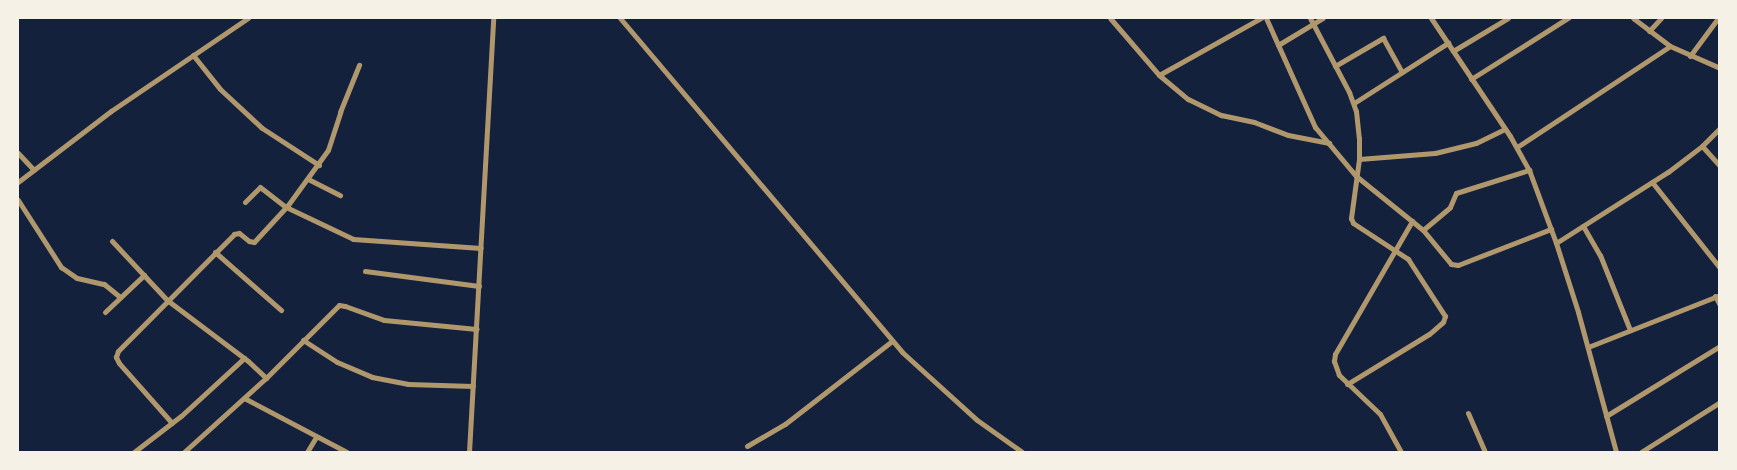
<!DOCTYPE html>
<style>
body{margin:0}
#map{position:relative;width:1737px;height:470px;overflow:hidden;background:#14213d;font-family:Arial,sans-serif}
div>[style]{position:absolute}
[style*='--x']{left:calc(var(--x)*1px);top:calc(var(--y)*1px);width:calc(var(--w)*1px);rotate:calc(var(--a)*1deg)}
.minor>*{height:5px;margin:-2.5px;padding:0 2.5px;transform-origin:2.5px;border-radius:2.5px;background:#b1986c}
span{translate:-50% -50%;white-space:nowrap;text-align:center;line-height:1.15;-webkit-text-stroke:4px #f6f1e7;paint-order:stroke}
.frame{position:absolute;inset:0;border:19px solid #f6f1e7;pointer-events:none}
</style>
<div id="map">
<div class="minor">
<div style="--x:620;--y:18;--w:437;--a:49.8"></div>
<div style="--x:902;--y:352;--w:101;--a:42.2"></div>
<div style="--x:977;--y:420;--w:55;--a:35.4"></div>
<div style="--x:1110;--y:18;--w:75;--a:49.3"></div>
<div style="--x:1159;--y:75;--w:38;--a:40"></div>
<div style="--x:1188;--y:99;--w:37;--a:26"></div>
<div style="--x:1221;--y:115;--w:34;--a:12"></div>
<div style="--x:1254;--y:122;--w:36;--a:21"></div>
<div style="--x:1288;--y:135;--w:42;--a:11"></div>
<div style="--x:1266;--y:18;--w:120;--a:65.8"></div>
<div style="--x:1315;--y:127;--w:64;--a:50.1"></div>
<div style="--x:1356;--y:176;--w:86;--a:38.9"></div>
<div style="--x:1423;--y:230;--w:44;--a:50.5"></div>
<div style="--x:1451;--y:264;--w:7;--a:8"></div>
<div style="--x:1458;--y:265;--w:100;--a:-21.2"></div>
<div style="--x:1310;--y:18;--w:84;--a:62.2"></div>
<div style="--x:1349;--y:92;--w:20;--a:70"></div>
<div style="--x:1356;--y:111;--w:27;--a:84"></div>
<div style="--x:1359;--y:138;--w:21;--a:90"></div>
<div style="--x:1359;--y:159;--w:60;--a:97.7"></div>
<div style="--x:1351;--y:218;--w:5;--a:68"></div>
<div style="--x:1353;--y:223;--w:66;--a:33.2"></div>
<div style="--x:1408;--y:259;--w:68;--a:57"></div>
<div style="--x:1445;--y:316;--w:6;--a:108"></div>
<div style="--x:1443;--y:322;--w:18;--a:139"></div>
<div style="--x:1429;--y:334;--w:96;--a:148.6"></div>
<div style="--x:1431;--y:18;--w:142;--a:56.2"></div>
<div style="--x:1510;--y:136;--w:39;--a:61"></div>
<div style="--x:1529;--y:170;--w:78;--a:69.7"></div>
<div style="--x:1556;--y:243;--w:72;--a:72.3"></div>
<div style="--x:1578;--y:312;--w:145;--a:74.8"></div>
<div style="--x:1633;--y:18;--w:46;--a:37.1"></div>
<div style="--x:1670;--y:46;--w:55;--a:23.7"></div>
<div style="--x:1649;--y:31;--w:18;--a:-47"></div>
<div style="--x:1278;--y:45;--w:52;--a:-31"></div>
<div style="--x:1453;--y:51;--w:64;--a:-31"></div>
<div style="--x:193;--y:55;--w:43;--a:51.5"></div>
<div style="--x:220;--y:89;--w:57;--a:42.9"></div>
<div style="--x:262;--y:128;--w:68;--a:33"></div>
<div style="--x:1690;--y:56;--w:47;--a:-53.6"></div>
<div style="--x:1335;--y:66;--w:56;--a:-30.3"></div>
<div style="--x:1383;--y:38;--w:39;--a:61"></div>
<div style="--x:1159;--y:75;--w:117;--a:-29.2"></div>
<div style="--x:1471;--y:79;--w:115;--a:-32.2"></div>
<div style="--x:1354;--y:103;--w:112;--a:-32.6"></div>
<div style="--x:1702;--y:146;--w:27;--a:48"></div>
<div style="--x:1517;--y:147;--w:183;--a:-33.4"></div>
<div style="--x:18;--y:153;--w:23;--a:47"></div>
<div style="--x:1359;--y:159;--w:76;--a:-4.5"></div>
<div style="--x:1435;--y:153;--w:42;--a:-13.7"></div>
<div style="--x:1476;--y:143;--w:32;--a:-26"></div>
<div style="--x:308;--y:179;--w:36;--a:27"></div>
<div style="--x:18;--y:182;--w:117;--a:-37.4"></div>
<div style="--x:111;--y:111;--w:166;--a:-34.2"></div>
<div style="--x:1652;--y:182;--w:110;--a:51.7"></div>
<div style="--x:18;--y:200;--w:80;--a:57.3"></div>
<div style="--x:61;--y:267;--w:19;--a:35"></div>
<div style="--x:77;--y:278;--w:28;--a:13"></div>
<div style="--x:104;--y:284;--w:21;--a:39"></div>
<div style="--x:245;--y:202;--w:21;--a:-45"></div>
<div style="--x:260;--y:187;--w:33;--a:38"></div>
<div style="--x:286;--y:207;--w:74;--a:25.5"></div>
<div style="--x:353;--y:239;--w:128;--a:4"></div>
<div style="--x:1583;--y:226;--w:34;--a:60"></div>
<div style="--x:1600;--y:255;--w:81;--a:68.2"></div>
<div style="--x:1423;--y:230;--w:35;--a:-40"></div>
<div style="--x:1450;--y:207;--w:15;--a:-67"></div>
<div style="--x:1456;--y:193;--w:77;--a:-17.5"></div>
<div style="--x:112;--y:241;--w:81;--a:47"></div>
<div style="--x:167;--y:300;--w:101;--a:37"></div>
<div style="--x:248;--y:361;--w:25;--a:43"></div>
<div style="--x:1556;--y:243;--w:133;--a:-32.4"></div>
<div style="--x:1668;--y:172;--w:43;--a:-37.4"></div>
<div style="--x:1702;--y:146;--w:25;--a:-45"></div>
<div style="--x:215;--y:252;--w:88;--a:41.3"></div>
<div style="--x:365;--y:271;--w:115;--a:7.5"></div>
<div style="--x:1715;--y:296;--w:10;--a:61"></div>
<div style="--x:105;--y:312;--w:54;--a:-43.5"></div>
<div style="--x:303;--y:340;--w:40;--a:32.9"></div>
<div style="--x:337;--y:362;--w:38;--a:23"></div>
<div style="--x:372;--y:377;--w:37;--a:11"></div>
<div style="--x:408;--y:384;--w:65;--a:1.8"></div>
<div style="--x:1588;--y:347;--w:142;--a:-21.5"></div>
<div style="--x:244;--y:398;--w:116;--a:27.7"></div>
<div style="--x:1468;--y:413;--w:43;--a:66.4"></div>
<div style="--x:1606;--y:416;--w:134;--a:-31.6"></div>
<div style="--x:172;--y:423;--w:80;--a:-131.5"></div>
<div style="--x:119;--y:363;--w:7;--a:-117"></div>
<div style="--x:116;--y:357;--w:6;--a:-72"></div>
<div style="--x:118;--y:351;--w:165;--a:-45.2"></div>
<div style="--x:234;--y:234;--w:5;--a:-11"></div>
<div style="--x:239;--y:233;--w:13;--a:39"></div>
<div style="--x:249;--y:241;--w:5;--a:11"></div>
<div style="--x:254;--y:242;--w:50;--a:-47.4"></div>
<div style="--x:288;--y:205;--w:68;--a:-54"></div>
<div style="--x:328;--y:150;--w:40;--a:-72"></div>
<div style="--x:340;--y:112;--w:51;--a:-68"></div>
<div style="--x:747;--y:446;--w:44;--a:-30.1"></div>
<div style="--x:785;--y:424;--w:135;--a:-37.8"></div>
<div style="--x:134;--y:452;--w:59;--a:-37.5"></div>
<div style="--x:181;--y:416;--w:86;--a:-42.6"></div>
<div style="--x:184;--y:452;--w:110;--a:-42.1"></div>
<div style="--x:266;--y:378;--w:103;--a:-45"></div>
<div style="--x:339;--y:305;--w:6;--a:9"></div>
<div style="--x:345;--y:306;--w:41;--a:19.7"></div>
<div style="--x:384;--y:320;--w:93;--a:5.5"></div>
<div style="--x:307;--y:452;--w:17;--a:-59"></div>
<div style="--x:469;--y:452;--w:435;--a:-86.8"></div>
<div style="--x:1401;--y:452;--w:43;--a:-118.9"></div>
<div style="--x:1380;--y:414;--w:57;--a:-136.4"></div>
<div style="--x:1339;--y:375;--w:15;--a:-110"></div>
<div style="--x:1334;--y:361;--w:7;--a:-82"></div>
<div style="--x:1335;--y:354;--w:154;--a:-59.9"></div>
<div style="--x:1641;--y:452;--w:93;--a:-32.3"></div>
</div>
<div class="frame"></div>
</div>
